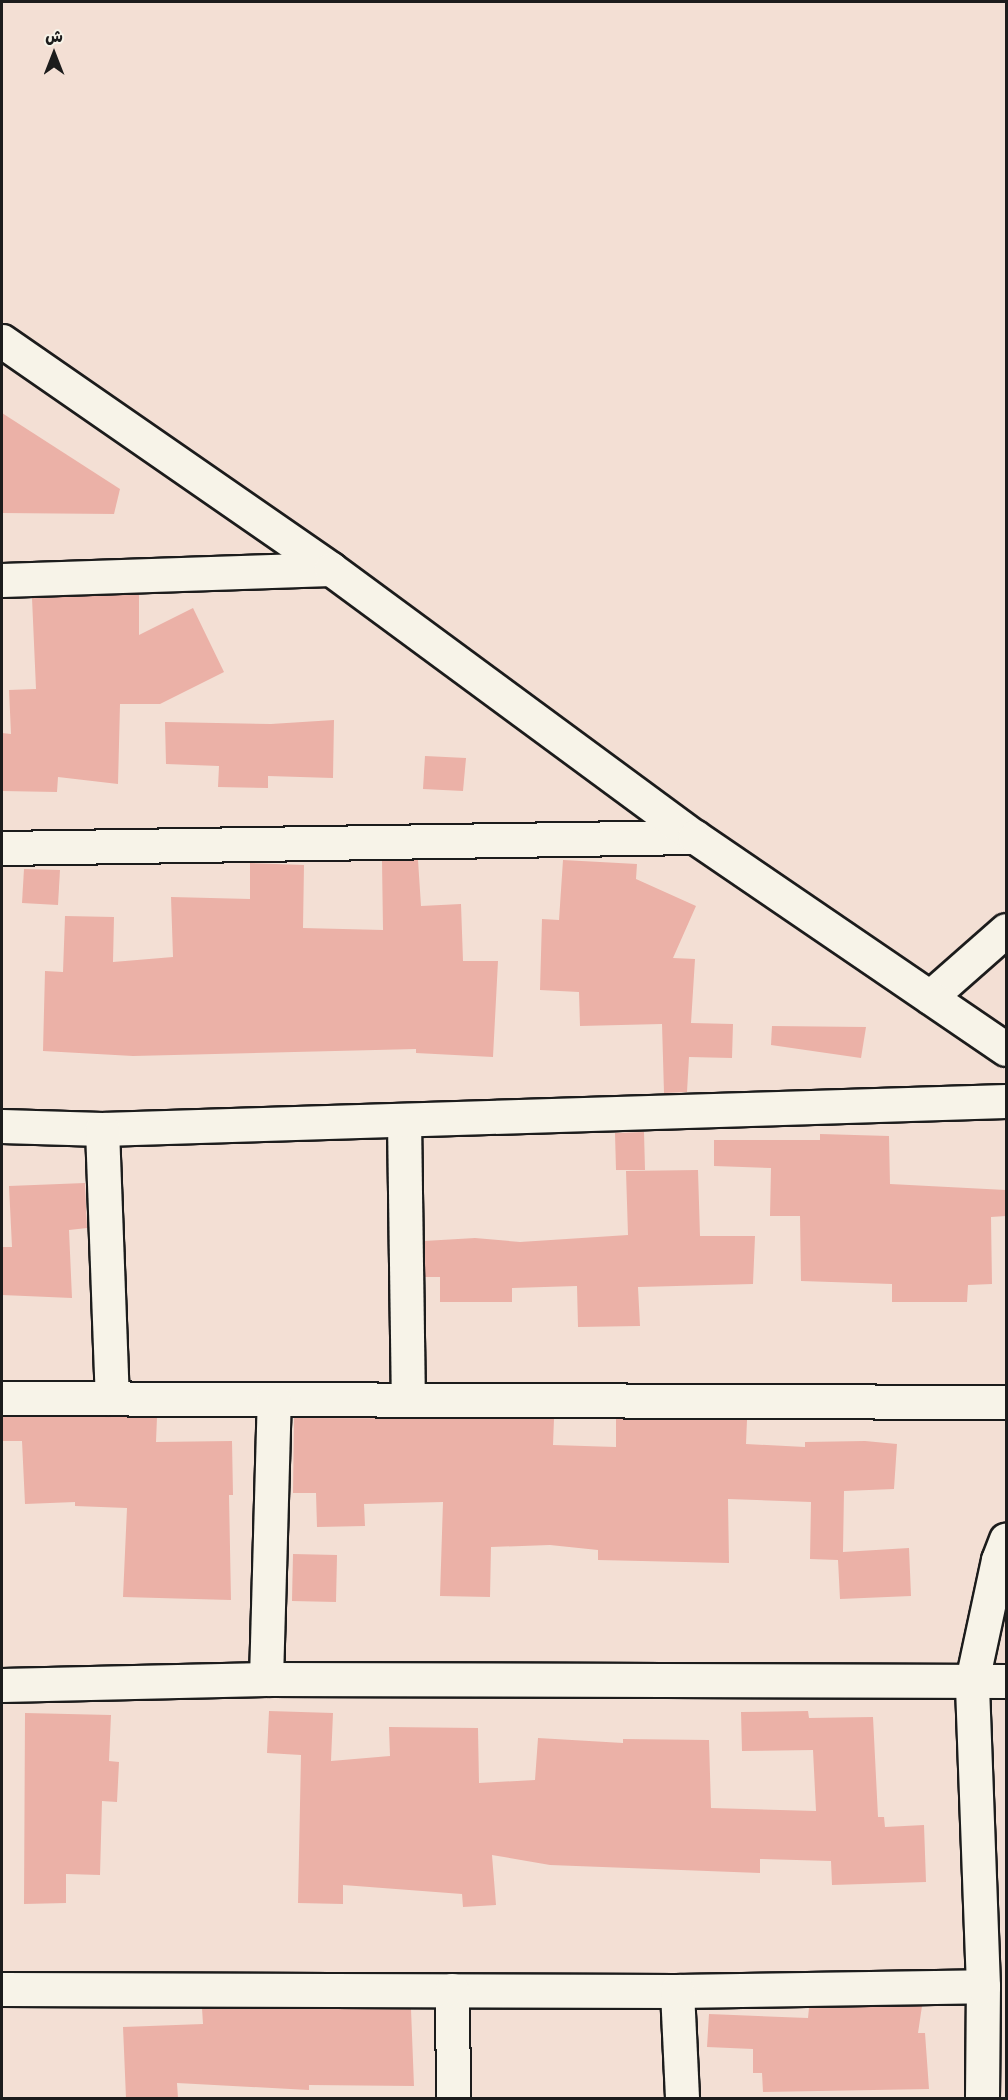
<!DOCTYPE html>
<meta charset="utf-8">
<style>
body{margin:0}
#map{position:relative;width:1008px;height:2100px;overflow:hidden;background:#f3dfd4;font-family:Mali,"Playpen Sans Arabic",sans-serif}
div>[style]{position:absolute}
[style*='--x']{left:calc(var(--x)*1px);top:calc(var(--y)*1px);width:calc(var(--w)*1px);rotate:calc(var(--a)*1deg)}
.building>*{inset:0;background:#ebb1a7}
.roads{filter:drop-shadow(2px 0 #1c1c1c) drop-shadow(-2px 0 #1c1c1c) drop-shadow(0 2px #1c1c1c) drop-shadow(0 -2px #1c1c1c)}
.minor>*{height:33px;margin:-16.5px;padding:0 16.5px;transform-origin:16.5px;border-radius:16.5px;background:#f7f3e8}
.secondary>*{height:33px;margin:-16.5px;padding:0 16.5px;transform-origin:16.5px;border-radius:16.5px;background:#f7f3e8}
span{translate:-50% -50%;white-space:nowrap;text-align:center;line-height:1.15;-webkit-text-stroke:4.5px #f7f3e8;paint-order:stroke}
.frame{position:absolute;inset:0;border:3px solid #1c1c1c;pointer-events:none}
.north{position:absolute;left:24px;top:24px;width:60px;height:60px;-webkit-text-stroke:4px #f7f3e8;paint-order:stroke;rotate:0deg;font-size:16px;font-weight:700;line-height:24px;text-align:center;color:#1c1c1c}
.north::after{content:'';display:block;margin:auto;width:21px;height:27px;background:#1c1c1c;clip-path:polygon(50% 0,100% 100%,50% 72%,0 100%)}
</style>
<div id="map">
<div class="building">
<div style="clip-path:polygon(2px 413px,120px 489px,114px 514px,2px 513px)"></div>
<div style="clip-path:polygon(139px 594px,139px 635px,193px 608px,224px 672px,160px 704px,120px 704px,118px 784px,58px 777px,57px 792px,2px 791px,2px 733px,11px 734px,9px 690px,36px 689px,32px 598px)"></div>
<div style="clip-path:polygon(334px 720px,333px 778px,268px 776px,268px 788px,218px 787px,219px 766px,166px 764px,165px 722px,271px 724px)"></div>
<div style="clip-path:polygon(425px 756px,466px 758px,463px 791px,423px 789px)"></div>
<div style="clip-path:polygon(418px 860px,421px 906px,461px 904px,463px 961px,498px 961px,493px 1057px,416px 1053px,416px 1049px,133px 1056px,43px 1051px,45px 971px,63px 972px,65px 916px,114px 917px,113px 962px,173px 957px,171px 897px,250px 899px,250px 863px,304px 865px,303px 928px,383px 930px,382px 861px)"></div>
<div style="clip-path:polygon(563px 860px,637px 864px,636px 879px,696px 906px,673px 958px,695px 959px,691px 1023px,733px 1024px,732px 1058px,689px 1057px,687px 1092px,664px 1093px,662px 1024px,580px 1026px,579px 992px,540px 990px,542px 919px,559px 920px)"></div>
<div style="clip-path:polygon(24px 869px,60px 870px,58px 905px,22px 903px)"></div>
<div style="clip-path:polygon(772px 1026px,866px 1027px,861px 1058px,771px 1045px)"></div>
<div style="clip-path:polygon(644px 1132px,645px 1170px,616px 1170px,615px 1133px)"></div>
<div style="clip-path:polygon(820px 1134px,889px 1136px,890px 1184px,1006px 1190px,1006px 1216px,991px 1217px,992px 1284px,968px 1285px,967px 1302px,892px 1302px,892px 1284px,801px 1281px,800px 1216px,770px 1216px,771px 1168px,714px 1166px,714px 1140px,820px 1140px)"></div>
<div style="clip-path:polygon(698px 1170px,700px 1236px,755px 1236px,753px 1284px,638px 1287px,640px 1326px,578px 1327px,577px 1286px,512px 1288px,512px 1302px,440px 1302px,440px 1277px,425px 1277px,424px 1241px,475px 1238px,520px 1242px,628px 1235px,626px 1171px)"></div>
<div style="clip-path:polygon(85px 1183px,87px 1228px,69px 1230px,72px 1298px,2px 1295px,2px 1247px,12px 1247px,9px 1186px)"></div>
<div style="clip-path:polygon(2px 1417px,157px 1417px,156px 1442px,232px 1441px,233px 1495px,229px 1495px,231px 1600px,123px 1597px,127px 1508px,75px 1506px,75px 1502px,25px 1504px,22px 1441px,2px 1441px)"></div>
<div style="clip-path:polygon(294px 1418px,554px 1419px,553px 1445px,616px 1447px,616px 1419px,747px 1420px,746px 1444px,805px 1447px,805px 1442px,865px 1441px,897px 1444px,894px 1489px,844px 1491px,843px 1552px,909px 1548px,911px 1596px,840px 1599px,838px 1560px,810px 1559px,811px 1502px,728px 1499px,729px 1563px,598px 1560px,598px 1550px,550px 1545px,491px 1547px,490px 1597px,440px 1596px,443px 1502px,364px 1504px,365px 1526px,317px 1527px,316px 1493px,293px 1493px)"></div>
<div style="clip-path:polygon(293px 1554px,337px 1555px,336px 1602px,292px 1601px)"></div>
<div style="clip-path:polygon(269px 1711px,333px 1713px,331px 1761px,390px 1756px,389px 1727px,478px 1728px,479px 1783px,535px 1780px,538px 1738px,623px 1743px,623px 1739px,709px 1740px,711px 1808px,816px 1811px,813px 1750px,742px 1751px,741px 1712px,808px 1711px,809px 1718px,873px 1717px,878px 1817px,884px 1817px,885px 1827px,924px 1825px,926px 1882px,832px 1885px,831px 1861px,760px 1859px,760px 1873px,550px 1865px,492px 1855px,496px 1905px,463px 1907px,462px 1894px,343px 1885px,343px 1904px,298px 1903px,301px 1755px,267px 1753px)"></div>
<div style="clip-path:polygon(25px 1713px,111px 1715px,109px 1761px,119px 1762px,117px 1802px,102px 1801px,100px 1875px,66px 1874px,66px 1903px,24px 1904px)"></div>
<div style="clip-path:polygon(922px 2006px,918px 2033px,925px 2033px,929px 2089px,763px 2092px,762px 2073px,753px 2073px,753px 2049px,707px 2047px,709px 2014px,808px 2018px,809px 2008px)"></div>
<div style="clip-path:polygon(202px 2008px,411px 2009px,414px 2086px,309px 2085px,309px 2090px,177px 2083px,178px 2098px,126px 2098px,123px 2027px,203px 2024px)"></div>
</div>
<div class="roads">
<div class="minor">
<div style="--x:2;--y:580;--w:329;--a:-1.9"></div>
<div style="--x:2;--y:848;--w:693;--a:-0.91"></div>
<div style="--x:930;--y:997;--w:101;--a:-41.4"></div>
<div style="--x:404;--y:1120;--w:279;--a:89.2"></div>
<div style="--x:2;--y:1126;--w:100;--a:1.7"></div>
<div style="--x:102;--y:1129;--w:904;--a:-1.77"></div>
<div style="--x:102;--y:1129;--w:269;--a:87.9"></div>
<div style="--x:2;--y:1398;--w:1004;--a:0.23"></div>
<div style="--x:266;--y:1679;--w:280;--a:-88.4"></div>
<div style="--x:2;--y:1685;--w:264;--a:-1.3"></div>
<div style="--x:266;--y:1679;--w:740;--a:0.15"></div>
<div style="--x:2;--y:1989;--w:675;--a:0.17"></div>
<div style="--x:677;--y:1991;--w:306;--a:-0.9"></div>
<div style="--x:452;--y:1990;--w:108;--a:89.5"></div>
<div style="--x:677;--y:1991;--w:107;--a:87.3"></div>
<div style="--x:982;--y:2098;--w:112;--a:-89.5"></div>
<div style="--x:983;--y:1986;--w:305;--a:-92.1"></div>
<div style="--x:972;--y:1681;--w:124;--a:-77.9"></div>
<div style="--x:998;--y:1560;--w:22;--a:-69"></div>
</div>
<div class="secondary">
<div style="--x:2;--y:341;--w:400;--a:34.7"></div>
<div style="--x:331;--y:569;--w:452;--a:36.4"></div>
<div style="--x:695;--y:837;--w:376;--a:34.3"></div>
</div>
</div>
<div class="frame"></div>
<div class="north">ش</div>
</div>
